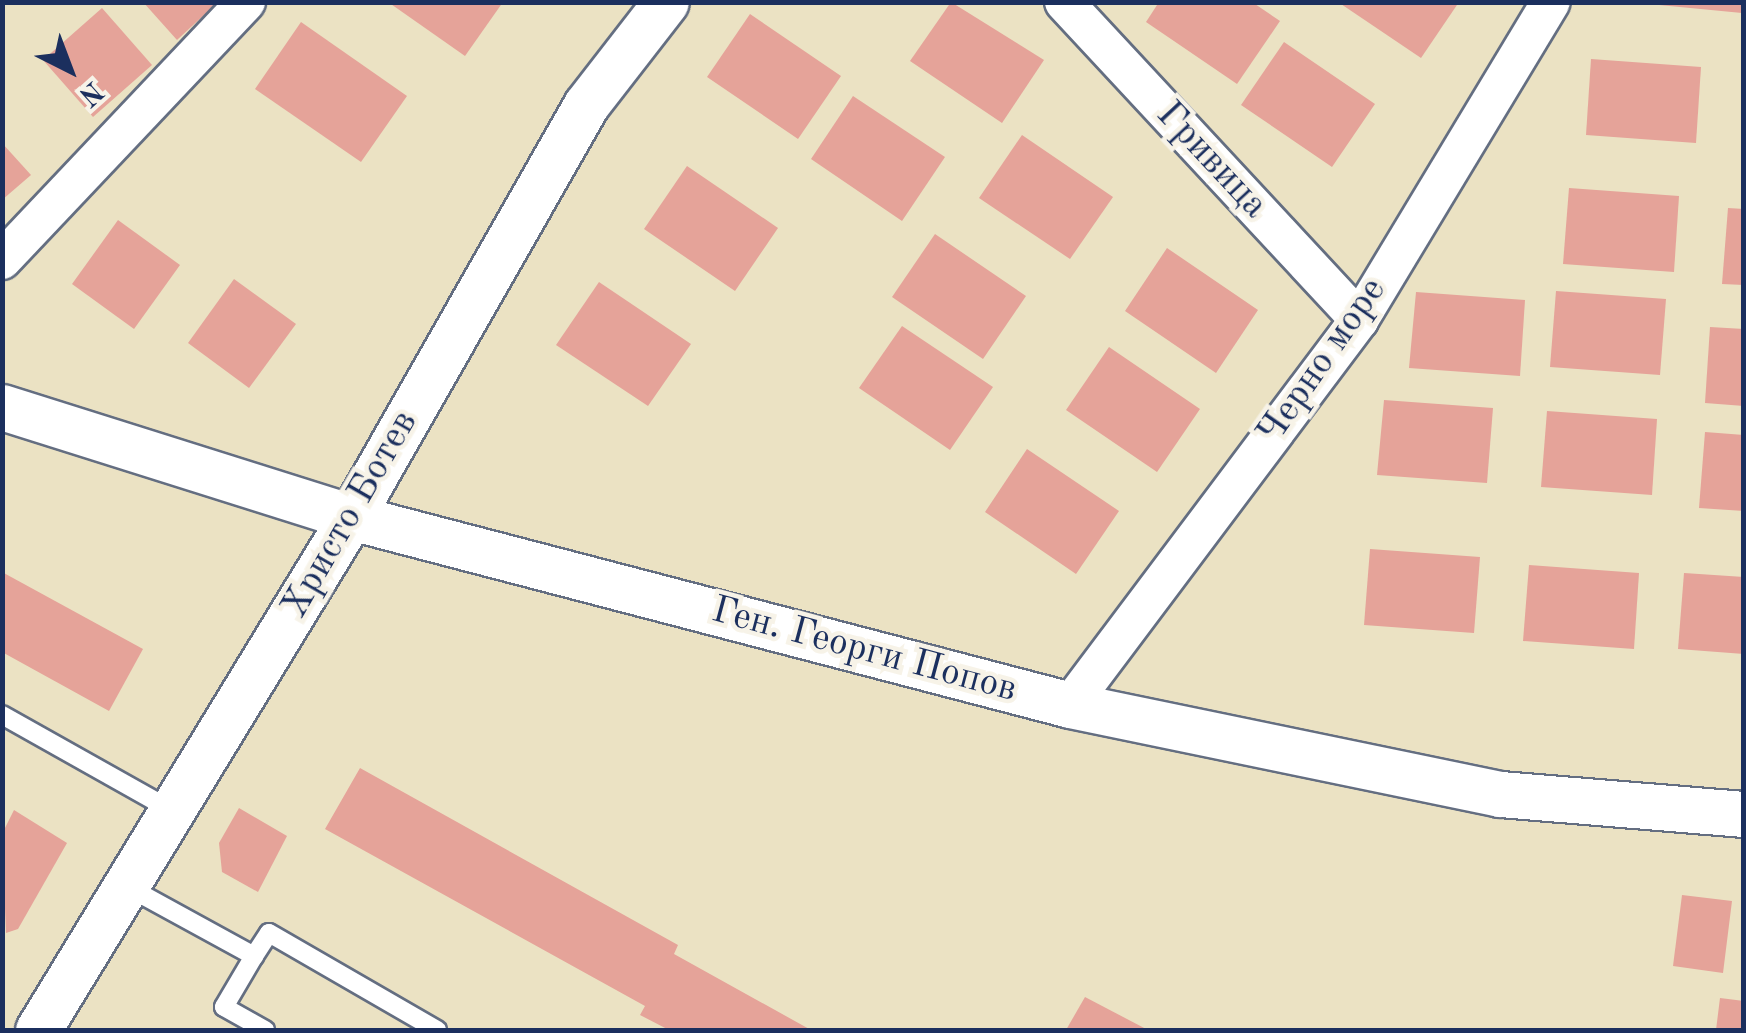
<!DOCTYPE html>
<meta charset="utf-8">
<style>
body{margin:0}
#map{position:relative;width:1746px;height:1033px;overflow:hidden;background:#ebe2c3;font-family:"Old Standard TT",serif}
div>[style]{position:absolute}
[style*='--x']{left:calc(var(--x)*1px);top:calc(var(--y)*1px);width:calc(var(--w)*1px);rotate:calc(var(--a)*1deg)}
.building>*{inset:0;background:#e5a399}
.roads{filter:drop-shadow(2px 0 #646e81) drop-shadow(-2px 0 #646e81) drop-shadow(0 2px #646e81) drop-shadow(0 -2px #646e81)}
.service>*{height:18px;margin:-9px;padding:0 9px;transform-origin:9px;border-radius:9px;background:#fff}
.minor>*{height:38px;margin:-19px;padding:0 19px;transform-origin:19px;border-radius:19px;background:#fff}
.tertiary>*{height:45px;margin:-22.5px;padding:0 22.5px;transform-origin:22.5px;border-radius:22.5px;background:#fff}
span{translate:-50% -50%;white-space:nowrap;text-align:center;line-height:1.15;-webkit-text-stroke:9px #f7f3e8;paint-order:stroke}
.street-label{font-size:38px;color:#1b2f5e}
.frame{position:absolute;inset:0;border:5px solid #1b2f5e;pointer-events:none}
.north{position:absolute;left:20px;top:20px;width:100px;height:100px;-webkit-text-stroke:8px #f7f3e8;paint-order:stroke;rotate:138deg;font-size:28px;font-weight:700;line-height:40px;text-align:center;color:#1b2f5e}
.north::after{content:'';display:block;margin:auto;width:35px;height:45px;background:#1b2f5e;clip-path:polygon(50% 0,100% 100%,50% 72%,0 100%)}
</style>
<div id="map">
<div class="building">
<div style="clip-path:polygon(143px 2px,218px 2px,177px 40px)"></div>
<div style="clip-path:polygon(388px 2px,503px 2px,465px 56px)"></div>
<div style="clip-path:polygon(951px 2px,1044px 60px,1002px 123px,910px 61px)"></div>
<div style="clip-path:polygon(1159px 2px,1252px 2px,1280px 21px,1237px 84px,1146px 22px)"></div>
<div style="clip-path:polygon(1338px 2px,1459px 2px,1421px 58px)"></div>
<div style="clip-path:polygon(1628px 2px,1743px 2px,1742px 13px)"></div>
<div style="clip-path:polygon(102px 8px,152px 65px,93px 117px,43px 60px)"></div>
<div style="clip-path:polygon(750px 14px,841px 76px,798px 139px,707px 77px)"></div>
<div style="clip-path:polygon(301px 22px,407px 96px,361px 162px,255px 89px)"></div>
<div style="clip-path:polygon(1284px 42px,1375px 104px,1332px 167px,1241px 105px)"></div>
<div style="clip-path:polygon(1591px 59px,1701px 67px,1696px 143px,1586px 135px)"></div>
<div style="clip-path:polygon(853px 96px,945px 157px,902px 221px,811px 159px)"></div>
<div style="clip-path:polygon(1022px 135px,1113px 197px,1070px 259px,979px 198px)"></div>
<div style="clip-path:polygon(2px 143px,31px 175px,2px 200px)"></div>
<div style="clip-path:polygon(687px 166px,778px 228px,735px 291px,644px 229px)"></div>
<div style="clip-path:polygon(1569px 188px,1679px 196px,1674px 272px,1563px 264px)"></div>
<div style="clip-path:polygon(1728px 208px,1744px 209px,1744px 285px,1722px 284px)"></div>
<div style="clip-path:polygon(118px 220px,180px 265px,134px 329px,72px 284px)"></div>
<div style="clip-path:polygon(935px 234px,1026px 296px,983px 359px,892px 297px)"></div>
<div style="clip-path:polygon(1167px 248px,1258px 310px,1216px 373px,1125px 311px)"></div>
<div style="clip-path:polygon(234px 279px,296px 324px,249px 388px,188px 343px)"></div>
<div style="clip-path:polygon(599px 282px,691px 344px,648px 406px,556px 345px)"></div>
<div style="clip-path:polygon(1556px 291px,1666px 299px,1660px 375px,1550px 367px)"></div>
<div style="clip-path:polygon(1416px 292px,1525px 300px,1520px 376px,1409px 368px)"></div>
<div style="clip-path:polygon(902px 326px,993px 387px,950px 450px,859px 388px)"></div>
<div style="clip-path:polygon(1710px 327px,1744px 329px,1744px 406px,1705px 403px)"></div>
<div style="clip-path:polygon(1109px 347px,1200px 409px,1157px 472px,1066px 410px)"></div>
<div style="clip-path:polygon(1384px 400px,1493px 408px,1487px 483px,1377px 475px)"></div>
<div style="clip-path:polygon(1547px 411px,1657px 419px,1652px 495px,1541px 487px)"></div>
<div style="clip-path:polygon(1705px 432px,1744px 435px,1744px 511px,1699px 508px)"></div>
<div style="clip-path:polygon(1027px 449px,1119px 511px,1076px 574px,985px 512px)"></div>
<div style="clip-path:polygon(1370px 549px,1480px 557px,1474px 633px,1364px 625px)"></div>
<div style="clip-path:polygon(1529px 565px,1639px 573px,1634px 649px,1523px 641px)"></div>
<div style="clip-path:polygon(2px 572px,143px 649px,109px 711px,2px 652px)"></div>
<div style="clip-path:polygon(1684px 573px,1744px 577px,1744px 654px,1678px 649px)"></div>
<div style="clip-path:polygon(360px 768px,678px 945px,674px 954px,811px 1030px,669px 1030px,640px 1015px,645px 1006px,325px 829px)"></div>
<div style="clip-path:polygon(239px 808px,287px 836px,258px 892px,222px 872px,219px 843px)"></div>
<div style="clip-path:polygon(14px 810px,67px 843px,18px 929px,6px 933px,2px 834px)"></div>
<div style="clip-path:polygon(1682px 895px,1732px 901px,1723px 973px,1673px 966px)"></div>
<div style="clip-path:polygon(1085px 997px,1148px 1030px,1066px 1030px)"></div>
<div style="clip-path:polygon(1720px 998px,1744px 1001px,1744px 1030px,1716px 1030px)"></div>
</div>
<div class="roads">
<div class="service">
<div style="--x:2;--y:715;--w:196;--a:29.3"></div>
<div style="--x:128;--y:887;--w:144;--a:28.7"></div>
<div style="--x:254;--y:956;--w:59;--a:120.5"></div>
<div style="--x:224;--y:1007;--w:47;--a:29.3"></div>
<div style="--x:254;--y:956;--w:27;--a:-57"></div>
<div style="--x:269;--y:933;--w:194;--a:30"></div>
</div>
<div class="minor">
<div style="--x:1064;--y:2;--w:434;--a:47.1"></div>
<div style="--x:2;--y:260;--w:355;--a:-46.6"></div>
<div style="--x:1070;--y:705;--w:481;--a:-53.1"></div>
<div style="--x:1359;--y:320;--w:371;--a:-58.9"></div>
</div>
<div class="tertiary">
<div style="--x:2;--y:407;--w:366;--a:17.5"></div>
<div style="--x:351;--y:517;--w:743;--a:14.65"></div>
<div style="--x:1070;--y:705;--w:439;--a:11.7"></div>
<div style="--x:1500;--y:794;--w:245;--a:4.7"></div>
<div style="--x:38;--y:1030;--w:601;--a:-58.61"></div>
<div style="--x:351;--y:517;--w:474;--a:-60.3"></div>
<div style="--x:586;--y:105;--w:130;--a:-52.2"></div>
</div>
</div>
<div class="street-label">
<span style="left:1211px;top:161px;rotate:47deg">Гривица</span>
<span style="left:1323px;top:362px;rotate:-55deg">Черно море</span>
<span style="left:351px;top:515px;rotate:-60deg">Христо Ботев</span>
<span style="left:864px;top:651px;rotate:15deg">Ген. Георги Попов</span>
</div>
<div class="frame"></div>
<div class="north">N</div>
</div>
